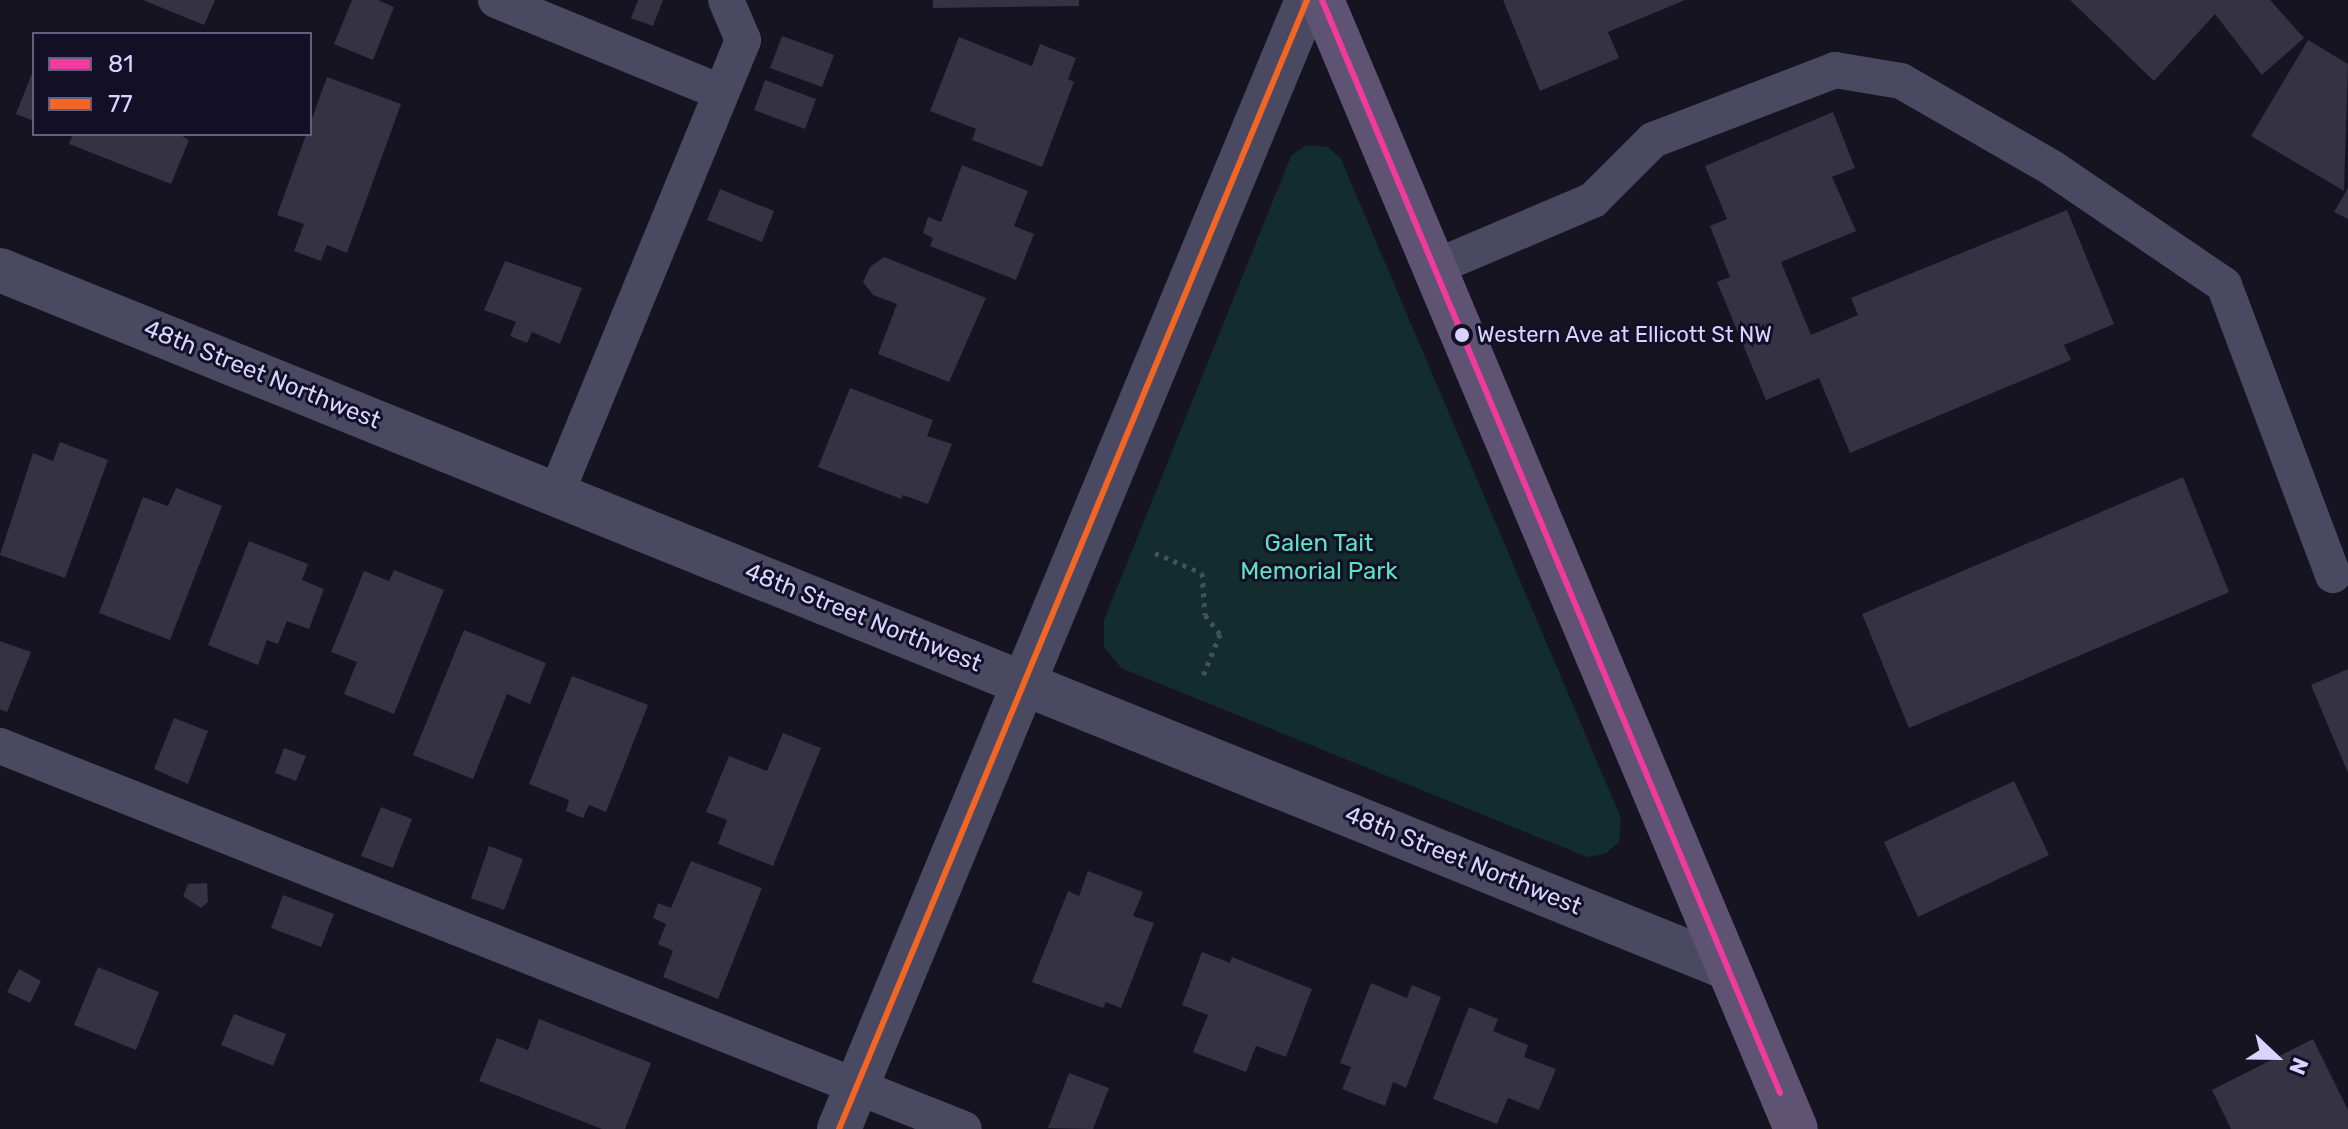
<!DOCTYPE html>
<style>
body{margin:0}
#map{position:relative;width:2348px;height:1129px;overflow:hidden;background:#161421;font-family:Rubik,sans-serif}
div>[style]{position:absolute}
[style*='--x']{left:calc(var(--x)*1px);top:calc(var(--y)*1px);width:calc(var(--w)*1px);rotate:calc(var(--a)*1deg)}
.green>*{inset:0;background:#132c2d}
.building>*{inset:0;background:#343243}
.path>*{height:5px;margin-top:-2.5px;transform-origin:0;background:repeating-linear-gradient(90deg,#44505f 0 4px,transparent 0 10px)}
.lane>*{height:36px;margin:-18px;padding:0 18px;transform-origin:18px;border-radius:18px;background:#4a4962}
.street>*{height:44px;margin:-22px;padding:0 22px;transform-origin:22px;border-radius:22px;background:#4a4962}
.primary>*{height:44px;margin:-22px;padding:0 22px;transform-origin:22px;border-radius:22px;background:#5e5373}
.bus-1>*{height:6px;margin:-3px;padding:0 3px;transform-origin:3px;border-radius:3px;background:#f13a9d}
.bus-2>*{height:6px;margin:-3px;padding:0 3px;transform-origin:3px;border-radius:3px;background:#f26522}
.dots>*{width:22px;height:22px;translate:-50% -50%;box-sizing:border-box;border:4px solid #130f26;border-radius:50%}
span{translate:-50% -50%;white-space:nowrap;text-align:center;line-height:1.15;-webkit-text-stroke:6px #130f26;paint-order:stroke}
.bus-label{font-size:22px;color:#d9d4ff}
.left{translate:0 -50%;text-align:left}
.street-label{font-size:24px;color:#d9d4ff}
.park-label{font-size:24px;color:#5fe0c0}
.legend{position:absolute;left:32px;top:32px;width:280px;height:104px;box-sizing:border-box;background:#130f26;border:2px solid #625e7d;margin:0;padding:10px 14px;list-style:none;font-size:24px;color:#d9d4ff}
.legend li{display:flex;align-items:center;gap:16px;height:40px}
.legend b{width:40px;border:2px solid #625e7d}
.north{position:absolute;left:2236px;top:1017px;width:80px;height:80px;-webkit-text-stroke:6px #130f26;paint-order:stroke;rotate:112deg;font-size:22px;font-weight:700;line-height:32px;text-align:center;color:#d9d4ff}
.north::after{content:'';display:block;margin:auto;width:28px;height:36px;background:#d9d4ff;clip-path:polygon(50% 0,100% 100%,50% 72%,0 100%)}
</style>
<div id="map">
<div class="green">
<div style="clip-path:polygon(1306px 145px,1328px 147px,1341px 159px,1621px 818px,1619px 842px,1605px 854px,1587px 857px,1121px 668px,1104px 647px,1104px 620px,1291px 156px)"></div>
</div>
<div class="building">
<div style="clip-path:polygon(143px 0,215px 0,204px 25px)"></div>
<div style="clip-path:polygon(352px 0,378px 0,394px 7px,373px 60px,334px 44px)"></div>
<div style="clip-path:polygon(638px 0,663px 0,653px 26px,631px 18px)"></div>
<div style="clip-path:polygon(933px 0,1079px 0,1079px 6px,933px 8px)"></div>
<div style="clip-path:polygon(1503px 0,1685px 0,1608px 32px,1619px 58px,1540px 91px)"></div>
<div style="clip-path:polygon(2070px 0,2270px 0,2304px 38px,2262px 75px,2215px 14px,2154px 81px)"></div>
<div style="clip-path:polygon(782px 36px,834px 55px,822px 87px,770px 68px)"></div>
<div style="clip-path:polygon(959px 37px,1032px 66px,1040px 44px,1076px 58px,1068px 79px,1074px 82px,1042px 167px,972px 140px,976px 129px,930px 111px)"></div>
<div style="clip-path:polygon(2308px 40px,2348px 64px,2344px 191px,2251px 136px)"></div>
<div style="clip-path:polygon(34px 68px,34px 121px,16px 114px)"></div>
<div style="clip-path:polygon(327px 77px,401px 104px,347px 253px,327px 245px,321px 261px,294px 251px,304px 224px,277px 215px)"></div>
<div style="clip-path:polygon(765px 80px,816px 99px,805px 129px,754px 110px)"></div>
<div style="clip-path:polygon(1833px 112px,1855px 168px,1832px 177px,1856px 231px,1781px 262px,1811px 335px,1858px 315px,1851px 298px,2067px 210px,2114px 324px,2064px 345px,2071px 360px,1850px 453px,1819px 378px,1766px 400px,1717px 282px,1730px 277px,1710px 226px,1727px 219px,1705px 166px)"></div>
<div style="clip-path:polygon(67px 134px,179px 134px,189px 140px,171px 184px,69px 144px,72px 136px)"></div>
<div style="clip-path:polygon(962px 165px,1028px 191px,1014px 226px,1034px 234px,1016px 280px,930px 246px,933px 238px,923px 233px,928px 217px,941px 222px)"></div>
<div style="clip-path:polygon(2348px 188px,2348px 219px,2334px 212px)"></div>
<div style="clip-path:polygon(720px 189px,774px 211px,762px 242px,707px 220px)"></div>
<div style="clip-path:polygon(884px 257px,986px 298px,949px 382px,878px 354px,897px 304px,873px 295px,863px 282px,870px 267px)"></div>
<div style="clip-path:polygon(505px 261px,582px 288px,560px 344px,532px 332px,527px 343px,510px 336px,516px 322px,484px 310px)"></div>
<div style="clip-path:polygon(850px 388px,933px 420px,927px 436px,952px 444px,928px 504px,903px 495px,901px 499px,818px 467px)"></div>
<div style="clip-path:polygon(60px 442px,108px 460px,65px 578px,0 555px,33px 453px,53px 461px)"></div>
<div style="clip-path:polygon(2183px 477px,2229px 592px,1909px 728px,1862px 614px)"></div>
<div style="clip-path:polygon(176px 488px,222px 506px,170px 640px,99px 613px,143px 497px,168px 506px)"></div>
<div style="clip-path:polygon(249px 541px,308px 564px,302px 580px,324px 589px,309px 629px,287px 621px,278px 644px,267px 640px,258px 665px,208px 645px)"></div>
<div style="clip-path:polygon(394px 570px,444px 590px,394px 714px,344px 694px,357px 662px,331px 652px,364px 571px,389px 581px)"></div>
<div style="clip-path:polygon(464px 630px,546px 663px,530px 704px,507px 694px,473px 779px,413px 755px)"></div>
<div style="clip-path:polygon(0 641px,31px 652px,7px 712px,0 709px)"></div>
<div style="clip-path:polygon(2348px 669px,2348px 773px,2311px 685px)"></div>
<div style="clip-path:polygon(572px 676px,648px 705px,606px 812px,589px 805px,583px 818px,566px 811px,569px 800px,529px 784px)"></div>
<div style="clip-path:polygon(174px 718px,208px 731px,188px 784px,154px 769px)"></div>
<div style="clip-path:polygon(783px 733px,821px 748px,773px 866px,718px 844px,727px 820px,706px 812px,729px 756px,767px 771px)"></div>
<div style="clip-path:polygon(284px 748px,306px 756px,296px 781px,275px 773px)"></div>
<div style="clip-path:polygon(2014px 781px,2049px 855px,1918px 917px,1884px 842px)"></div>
<div style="clip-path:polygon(381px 807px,412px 819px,393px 868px,361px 856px)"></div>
<div style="clip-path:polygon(489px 846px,523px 859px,504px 910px,471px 898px)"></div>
<div style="clip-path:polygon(691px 861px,762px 888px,718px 999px,663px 977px,673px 951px,658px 944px,666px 924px,653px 918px,658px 903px,671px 908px)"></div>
<div style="clip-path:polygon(1088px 871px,1143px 892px,1133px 916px,1154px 923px,1121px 1008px,1106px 1002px,1103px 1008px,1032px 982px,1068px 891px,1079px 896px)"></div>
<div style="clip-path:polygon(207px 883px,208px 902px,201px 908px,183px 896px,188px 884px)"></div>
<div style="clip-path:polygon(283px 895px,334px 914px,321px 947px,271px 928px)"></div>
<div style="clip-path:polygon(1202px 952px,1230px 963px,1232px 957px,1312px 989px,1286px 1057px,1256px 1046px,1246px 1072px,1193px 1052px,1208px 1015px,1182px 1005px)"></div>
<div style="clip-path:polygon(98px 967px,159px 992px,136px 1050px,74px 1025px)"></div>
<div style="clip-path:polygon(19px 969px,41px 981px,30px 1003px,7px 992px)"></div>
<div style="clip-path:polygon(1371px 983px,1407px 998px,1412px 985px,1441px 997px,1406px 1088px,1393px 1082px,1385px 1106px,1342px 1089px,1351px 1067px,1340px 1063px)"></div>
<div style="clip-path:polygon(1469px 1007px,1498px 1019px,1493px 1031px,1528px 1045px,1524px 1057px,1556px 1069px,1539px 1110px,1508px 1098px,1497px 1124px,1433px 1099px)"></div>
<div style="clip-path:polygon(234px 1014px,286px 1034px,273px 1066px,221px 1045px)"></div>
<div style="clip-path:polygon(539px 1019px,651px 1063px,625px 1129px,602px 1129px,479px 1081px,497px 1038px,528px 1050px)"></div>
<div style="clip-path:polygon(2313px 1039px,2348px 1110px,2348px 1129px,2231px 1129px,2212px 1090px)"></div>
<div style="clip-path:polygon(1069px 1073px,1109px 1088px,1093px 1129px,1048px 1128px)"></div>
</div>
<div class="path">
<div style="--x:1155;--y:553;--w:51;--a:23.1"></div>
<div style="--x:1202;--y:573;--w:42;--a:85.9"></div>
<div style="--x:1205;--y:615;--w:24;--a:52"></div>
<div style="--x:1220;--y:634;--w:48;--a:112.2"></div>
</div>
<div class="lane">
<div style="--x:496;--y:0;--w:242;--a:22.3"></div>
<div style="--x:1433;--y:268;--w:174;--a:-23"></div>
<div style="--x:1593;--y:200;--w:85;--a:-45"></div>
<div style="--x:1653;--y:140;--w:195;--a:-21"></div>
<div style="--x:1835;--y:70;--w:67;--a:9.5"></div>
<div style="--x:1901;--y:81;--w:174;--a:29.9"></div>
<div style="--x:2052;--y:168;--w:208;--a:34.2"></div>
<div style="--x:2224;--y:285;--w:310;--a:69.4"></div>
<div style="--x:556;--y:494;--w:491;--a:-67.6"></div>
<div style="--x:743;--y:40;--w:43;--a:-113"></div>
<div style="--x:0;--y:746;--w:1037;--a:21.67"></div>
</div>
<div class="street">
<div style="--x:0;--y:270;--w:1860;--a:22"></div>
<div style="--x:839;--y:1129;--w:1222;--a:-67.48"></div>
</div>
<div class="primary">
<div style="--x:1322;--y:0;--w:1224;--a:67.23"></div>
</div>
<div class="bus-1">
<div style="--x:1322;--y:0;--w:1185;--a:67.26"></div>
</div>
<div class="bus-2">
<div style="--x:839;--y:1129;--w:1222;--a:-67.48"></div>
</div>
<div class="dots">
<div style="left:1462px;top:335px;background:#d9d4ff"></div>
</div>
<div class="bus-label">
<span class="left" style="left:1477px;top:335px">Western Ave at Ellicott St NW</span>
</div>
<div class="street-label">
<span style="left:262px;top:375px;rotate:22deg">48th Street Northwest</span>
<span style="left:863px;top:618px;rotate:22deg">48th Street Northwest</span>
<span style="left:1463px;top:861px;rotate:22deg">48th Street Northwest</span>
</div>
<div class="park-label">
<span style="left:1319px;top:558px">Galen Tait<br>Memorial Park</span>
</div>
<ul class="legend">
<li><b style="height:10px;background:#f13a9d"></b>81</li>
<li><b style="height:10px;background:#f26522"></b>77</li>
</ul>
<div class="north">N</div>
</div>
